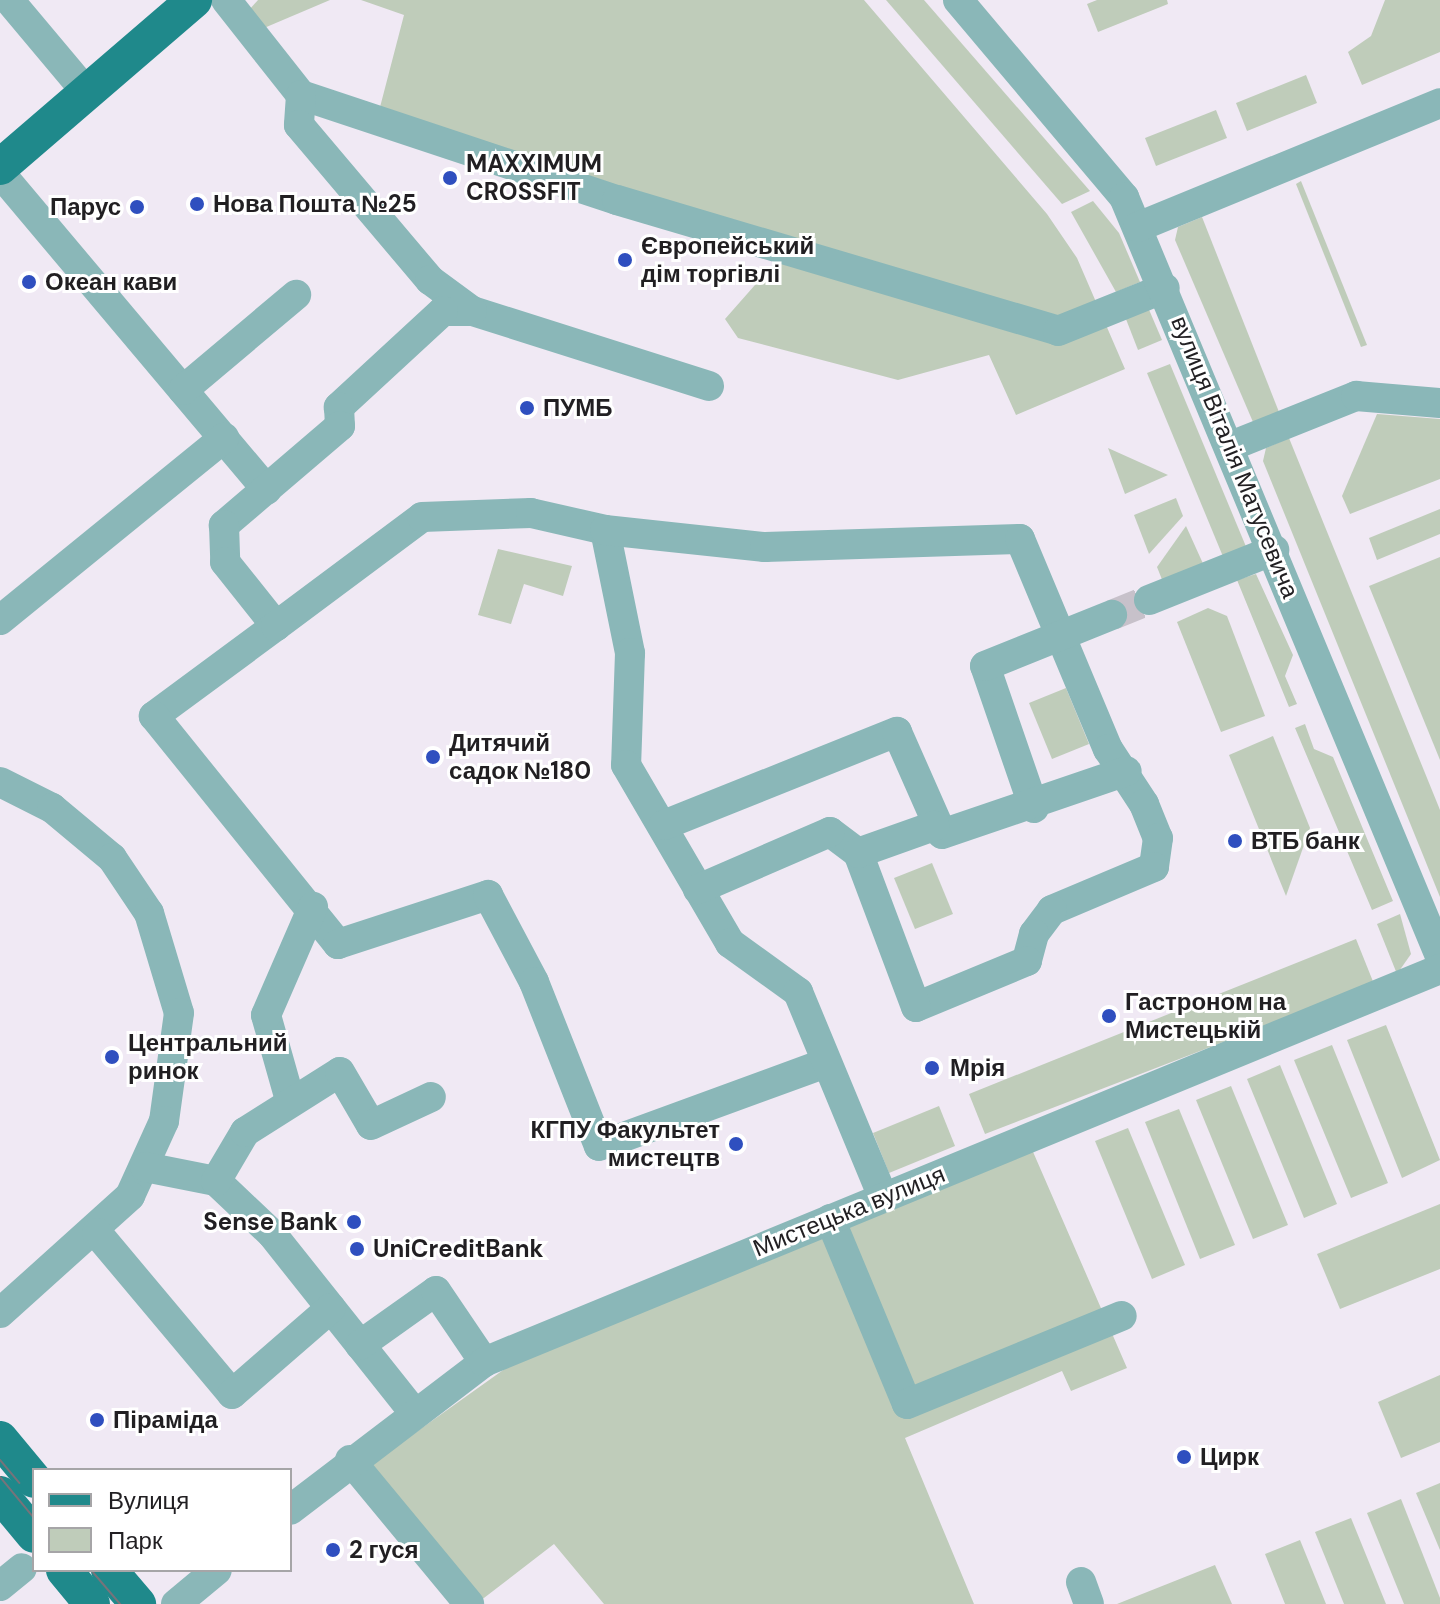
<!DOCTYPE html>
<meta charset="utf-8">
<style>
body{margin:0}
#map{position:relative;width:1440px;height:1604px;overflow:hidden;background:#f0e9f4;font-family:"DM Sans",sans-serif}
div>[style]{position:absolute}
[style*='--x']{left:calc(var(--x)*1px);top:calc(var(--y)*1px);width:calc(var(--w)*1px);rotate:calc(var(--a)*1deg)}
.green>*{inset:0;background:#bfccba}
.minor-tunnel>*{height:30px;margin-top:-15px;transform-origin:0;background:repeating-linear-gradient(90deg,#c7c1ca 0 30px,transparent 0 45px)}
.minor>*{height:30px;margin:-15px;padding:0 15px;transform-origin:15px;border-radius:15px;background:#8ab7b8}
.major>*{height:36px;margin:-18px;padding:0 18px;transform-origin:18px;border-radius:18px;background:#1f898b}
.tram>*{height:2px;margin:-1px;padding:0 1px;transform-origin:1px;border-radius:1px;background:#77737a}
.dots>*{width:22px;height:22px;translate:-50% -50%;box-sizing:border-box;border:4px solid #fff;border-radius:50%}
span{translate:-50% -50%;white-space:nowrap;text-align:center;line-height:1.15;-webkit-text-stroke:6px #fff;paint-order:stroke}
.poi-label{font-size:24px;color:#211f22;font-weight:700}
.left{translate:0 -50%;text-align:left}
.right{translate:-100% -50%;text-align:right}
.street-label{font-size:24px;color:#211f22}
.legend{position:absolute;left:32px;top:1468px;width:260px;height:104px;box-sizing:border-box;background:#fff;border:2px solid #a6a5a7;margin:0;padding:10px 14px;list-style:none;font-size:24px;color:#211f22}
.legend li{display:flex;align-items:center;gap:16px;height:40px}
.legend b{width:40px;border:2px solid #a6a5a7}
</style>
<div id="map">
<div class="green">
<div style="clip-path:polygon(258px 0,330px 0,257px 31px,248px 11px)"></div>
<div style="clip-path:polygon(361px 0,864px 0,1047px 214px,1077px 258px,1125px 369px,1016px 415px,989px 355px,898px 380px,738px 338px,725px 319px,793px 242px,379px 111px,404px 15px)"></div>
<div style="clip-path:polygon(886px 0,924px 0,1090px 191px,1062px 204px)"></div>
<div style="clip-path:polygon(1097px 0,1167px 0,1168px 4px,1098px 32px,1087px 4px)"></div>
<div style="clip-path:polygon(1385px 0,1440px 0,1440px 52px,1362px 85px,1348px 52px,1371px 36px)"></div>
<div style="clip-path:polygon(1306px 75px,1317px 103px,1247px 131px,1236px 103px)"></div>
<div style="clip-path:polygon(1216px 110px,1227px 138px,1156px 166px,1145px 138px)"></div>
<div style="clip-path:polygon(1301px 181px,1367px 345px,1361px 347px,1296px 184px)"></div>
<div style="clip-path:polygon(1093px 201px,1119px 233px,1140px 282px,1116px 292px,1071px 212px)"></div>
<div style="clip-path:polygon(1202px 217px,1279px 412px,1253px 422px,1175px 240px,1178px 227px)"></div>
<div style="clip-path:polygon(1147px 305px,1162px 340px,1138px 350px,1124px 314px)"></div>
<div style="clip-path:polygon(1170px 364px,1247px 549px,1224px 559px,1147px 373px)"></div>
<div style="clip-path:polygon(1377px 414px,1440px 419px,1440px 479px,1350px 514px,1342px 496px)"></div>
<div style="clip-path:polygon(1289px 438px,1440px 810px,1440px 897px,1263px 461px,1266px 448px)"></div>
<div style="clip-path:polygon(1108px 448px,1168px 475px,1125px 494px)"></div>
<div style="clip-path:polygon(1176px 498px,1183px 516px,1149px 554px,1134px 515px)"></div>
<div style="clip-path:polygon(1440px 509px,1440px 534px,1377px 560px,1369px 538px)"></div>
<div style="clip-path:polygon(1186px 526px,1205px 568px,1165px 587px,1157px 567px)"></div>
<div style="clip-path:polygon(498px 549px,572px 566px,563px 596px,524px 584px,511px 624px,478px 615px)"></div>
<div style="clip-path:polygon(1440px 557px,1440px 760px,1369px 586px)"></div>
<div style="clip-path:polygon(1256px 574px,1293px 655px,1285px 676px,1297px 704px,1289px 707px,1237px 580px)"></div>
<div style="clip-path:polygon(1208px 608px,1227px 616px,1265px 716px,1221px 732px,1177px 622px)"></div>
<div style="clip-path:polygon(1066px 688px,1089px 744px,1052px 759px,1029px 703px)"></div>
<div style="clip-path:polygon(1305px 724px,1314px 749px,1333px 757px,1393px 901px,1372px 910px,1295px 728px)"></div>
<div style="clip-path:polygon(1273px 736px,1310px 828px,1286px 896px,1229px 755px)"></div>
<div style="clip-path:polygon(932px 863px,953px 914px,915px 929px,894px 878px)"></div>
<div style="clip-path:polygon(1400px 914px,1411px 954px,1397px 974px,1377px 924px)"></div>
<div style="clip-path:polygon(1356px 939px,1374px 984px,985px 1134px,969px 1094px)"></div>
<div style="clip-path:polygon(1386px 1025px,1440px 1160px,1402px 1178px,1347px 1040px)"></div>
<div style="clip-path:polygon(1332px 1045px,1388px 1183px,1351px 1198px,1294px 1060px)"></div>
<div style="clip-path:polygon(1280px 1065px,1337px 1204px,1304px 1218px,1247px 1079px)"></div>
<div style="clip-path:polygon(1231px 1086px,1288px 1225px,1253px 1239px,1196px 1100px)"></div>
<div style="clip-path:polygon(939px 1106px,955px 1146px,889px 1173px,873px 1133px)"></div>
<div style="clip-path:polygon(1179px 1109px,1235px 1245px,1200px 1259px,1145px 1122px)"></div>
<div style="clip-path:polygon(1128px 1128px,1185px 1265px,1152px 1279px,1095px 1141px)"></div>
<div style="clip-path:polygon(1027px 1138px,1127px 1368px,1071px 1391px,1062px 1371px,905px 1438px,974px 1604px,604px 1604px,554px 1544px,480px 1601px,370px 1465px,506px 1368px)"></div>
<div style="clip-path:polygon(1440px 1204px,1440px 1269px,1340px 1309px,1317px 1254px)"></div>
<div style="clip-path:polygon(1440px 1375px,1440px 1442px,1401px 1458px,1378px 1402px)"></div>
<div style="clip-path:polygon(1440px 1483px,1440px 1550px,1416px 1493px)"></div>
<div style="clip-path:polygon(1401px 1499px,1440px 1598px,1440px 1604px,1404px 1604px,1367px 1513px)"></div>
<div style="clip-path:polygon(1351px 1518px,1386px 1604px,1344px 1604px,1315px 1532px)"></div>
<div style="clip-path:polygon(1300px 1540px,1326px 1604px,1285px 1604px,1265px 1554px)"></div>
<div style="clip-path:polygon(1215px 1565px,1232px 1604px,1117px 1604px,1127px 1600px)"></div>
</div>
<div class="minor-tunnel">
<div style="--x:1112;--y:615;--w:40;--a:-22"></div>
</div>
<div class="minor">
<div style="--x:9;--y:0;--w:121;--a:50"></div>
<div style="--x:226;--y:0;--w:121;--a:51.7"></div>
<div style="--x:301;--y:95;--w:333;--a:18.4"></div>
<div style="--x:617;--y:200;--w:460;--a:16.5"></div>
<div style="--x:1058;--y:331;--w:115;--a:-21.9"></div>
<div style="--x:958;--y:0;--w:258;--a:49.9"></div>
<div style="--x:1124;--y:197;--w:822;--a:67.4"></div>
<div style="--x:301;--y:95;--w:30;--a:94"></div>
<div style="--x:299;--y:125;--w:203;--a:49.8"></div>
<div style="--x:430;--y:280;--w:52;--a:36.4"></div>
<div style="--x:0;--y:173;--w:414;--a:49.9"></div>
<div style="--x:1138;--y:227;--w:326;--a:-22.3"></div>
<div style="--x:709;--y:386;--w:249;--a:-162.4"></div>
<div style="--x:472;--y:311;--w:29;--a:180"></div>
<div style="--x:443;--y:311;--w:142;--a:137.3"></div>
<div style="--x:339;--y:407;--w:19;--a:87"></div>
<div style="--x:340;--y:426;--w:153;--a:139.5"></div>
<div style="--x:224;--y:525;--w:37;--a:88"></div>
<div style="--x:225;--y:562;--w:82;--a:51.4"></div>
<div style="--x:276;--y:626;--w:152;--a:143.6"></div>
<div style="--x:154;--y:716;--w:293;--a:51.1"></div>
<div style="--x:338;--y:944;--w:158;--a:-18.1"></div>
<div style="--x:488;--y:895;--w:98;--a:62.1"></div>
<div style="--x:534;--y:982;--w:176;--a:68.4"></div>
<div style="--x:599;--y:1146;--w:242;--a:-20.1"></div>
<div style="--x:183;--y:390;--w:148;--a:-40.1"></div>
<div style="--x:1231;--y:446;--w:135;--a:-21.8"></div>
<div style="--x:1356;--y:396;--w:84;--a:4.8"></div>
<div style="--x:605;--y:530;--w:126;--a:78.5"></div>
<div style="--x:630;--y:653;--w:112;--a:92"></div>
<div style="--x:626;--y:765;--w:206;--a:59.7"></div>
<div style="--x:730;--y:943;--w:84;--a:35.8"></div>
<div style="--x:798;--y:992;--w:222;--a:67.5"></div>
<div style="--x:1149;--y:600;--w:135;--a:-21.8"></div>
<div style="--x:0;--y:620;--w:289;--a:-39.1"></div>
<div style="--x:276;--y:626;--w:182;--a:-36.7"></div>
<div style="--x:422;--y:517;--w:109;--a:-2.1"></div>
<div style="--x:531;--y:513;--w:76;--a:12.9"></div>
<div style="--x:605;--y:530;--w:161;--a:6.1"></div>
<div style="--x:765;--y:547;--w:255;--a:-1.8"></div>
<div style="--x:1020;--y:539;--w:228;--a:67.3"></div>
<div style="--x:1108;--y:749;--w:66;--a:56.8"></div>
<div style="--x:1144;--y:804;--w:37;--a:68"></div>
<div style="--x:1158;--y:838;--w:29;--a:98"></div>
<div style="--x:1154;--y:867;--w:111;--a:157.1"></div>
<div style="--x:1052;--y:910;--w:30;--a:127"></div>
<div style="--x:1034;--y:934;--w:28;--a:105"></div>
<div style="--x:1027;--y:961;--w:120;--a:157.5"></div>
<div style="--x:916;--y:1007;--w:165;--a:-110.6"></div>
<div style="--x:858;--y:853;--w:35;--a:-143"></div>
<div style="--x:830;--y:832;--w:144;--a:156.6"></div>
<div style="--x:0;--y:782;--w:58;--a:26.6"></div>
<div style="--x:52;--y:808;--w:78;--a:39.8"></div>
<div style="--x:112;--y:858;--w:66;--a:56.1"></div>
<div style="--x:149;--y:913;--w:104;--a:73.3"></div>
<div style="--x:179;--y:1013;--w:109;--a:97.9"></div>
<div style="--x:164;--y:1121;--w:82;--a:114.4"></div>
<div style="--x:130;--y:1196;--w:175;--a:138"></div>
<div style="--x:1034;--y:808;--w:150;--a:-109"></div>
<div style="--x:985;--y:666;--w:137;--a:-21.9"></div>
<div style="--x:664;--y:825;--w:251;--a:-21.8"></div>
<div style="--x:897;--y:732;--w:111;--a:66.2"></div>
<div style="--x:942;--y:834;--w:195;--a:-18.8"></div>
<div style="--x:858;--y:853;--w:81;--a:-19.6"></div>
<div style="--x:290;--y:1100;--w:88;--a:-105.8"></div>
<div style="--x:266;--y:1015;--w:118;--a:-66.5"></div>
<div style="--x:145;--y:1167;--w:72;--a:11.2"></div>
<div style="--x:216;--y:1181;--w:77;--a:43.4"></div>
<div style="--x:272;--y:1234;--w:225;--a:51.5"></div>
<div style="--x:216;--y:1181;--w:57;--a:-59.4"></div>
<div style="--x:245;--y:1132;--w:112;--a:-32.3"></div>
<div style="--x:340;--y:1072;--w:61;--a:59.7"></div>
<div style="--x:371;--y:1125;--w:66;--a:-25"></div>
<div style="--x:830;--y:1219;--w:200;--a:67.4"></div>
<div style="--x:907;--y:1404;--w:232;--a:-22.3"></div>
<div style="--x:97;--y:1233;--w:210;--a:50"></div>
<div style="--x:232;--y:1394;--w:131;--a:-41"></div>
<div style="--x:360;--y:1345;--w:93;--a:-35.4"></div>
<div style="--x:436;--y:1291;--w:86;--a:55.9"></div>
<div style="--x:350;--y:1460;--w:187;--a:50.4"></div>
<div style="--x:290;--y:1510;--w:244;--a:-37.3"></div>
<div style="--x:484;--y:1362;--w:1034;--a:-22.35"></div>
<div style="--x:1081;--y:1582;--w:23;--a:70"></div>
<div style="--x:0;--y:1586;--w:28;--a:-39"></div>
<div style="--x:176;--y:1604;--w:53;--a:-39.7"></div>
</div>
<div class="major">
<div style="--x:0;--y:167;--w:256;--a:-40.7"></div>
<div style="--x:0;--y:1439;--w:53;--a:50.3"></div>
<div style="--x:0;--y:1494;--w:53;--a:50.3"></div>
<div style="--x:64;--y:1570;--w:44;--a:50.5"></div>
<div style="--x:109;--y:1570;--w:45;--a:49.5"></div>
</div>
<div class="tram">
<div style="--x:0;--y:1460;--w:30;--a:50"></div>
<div style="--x:0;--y:1477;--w:53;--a:50.3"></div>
<div style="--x:91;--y:1570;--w:45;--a:49.5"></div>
</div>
<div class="dots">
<div style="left:450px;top:178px;background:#2f4fbf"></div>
<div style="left:197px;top:204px;background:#2f4fbf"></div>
<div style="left:137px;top:207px;background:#2f4fbf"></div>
<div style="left:625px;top:260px;background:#2f4fbf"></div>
<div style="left:29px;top:282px;background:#2f4fbf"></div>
<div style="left:527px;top:408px;background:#2f4fbf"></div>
<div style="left:433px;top:757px;background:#2f4fbf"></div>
<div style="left:1235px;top:841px;background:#2f4fbf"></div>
<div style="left:1109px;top:1016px;background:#2f4fbf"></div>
<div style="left:112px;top:1057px;background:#2f4fbf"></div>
<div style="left:932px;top:1068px;background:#2f4fbf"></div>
<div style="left:736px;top:1144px;background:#2f4fbf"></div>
<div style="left:354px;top:1222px;background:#2f4fbf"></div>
<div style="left:357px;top:1249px;background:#2f4fbf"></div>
<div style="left:97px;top:1420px;background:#2f4fbf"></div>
<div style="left:1184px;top:1457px;background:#2f4fbf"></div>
<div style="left:333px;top:1550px;background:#2f4fbf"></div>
</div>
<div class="poi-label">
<span class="left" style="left:466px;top:178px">MAXXIMUM<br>CROSSFIT</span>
<span class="left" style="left:213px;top:204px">Нова Пошта №25</span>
<span class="right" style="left:121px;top:207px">Парус</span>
<span class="left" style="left:641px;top:260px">Європейський<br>дім торгівлі</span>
<span class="left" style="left:45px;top:282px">Океан кави</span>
<span class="left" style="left:543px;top:408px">ПУМБ</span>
<span class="left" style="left:449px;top:757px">Дитячий<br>садок №180</span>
<span class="left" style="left:1251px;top:841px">ВТБ банк</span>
<span class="left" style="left:1125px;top:1016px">Гастроном на<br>Мистецькій</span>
<span class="left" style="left:128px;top:1057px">Центральний<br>ринок</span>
<span class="left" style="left:950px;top:1068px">Мрія</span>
<span class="right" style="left:720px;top:1144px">КГПУ Факультет<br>мистецтв</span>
<span class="right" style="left:338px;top:1222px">Sense Bank</span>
<span class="left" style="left:373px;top:1249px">UniCreditBank</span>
<span class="left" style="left:113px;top:1420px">Піраміда</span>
<span class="left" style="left:1200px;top:1457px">Цирк</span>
<span class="left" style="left:349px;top:1550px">2 гуся</span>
</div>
<div class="street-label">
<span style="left:1235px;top:457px;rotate:68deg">вулиця Віталія Матусевича</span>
<span style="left:849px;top:1211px;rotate:-22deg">Мистецька вулиця</span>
</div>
<ul class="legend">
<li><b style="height:10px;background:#1f898b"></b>Вулиця</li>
<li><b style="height:22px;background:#bfccba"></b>Парк</li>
</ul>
</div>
